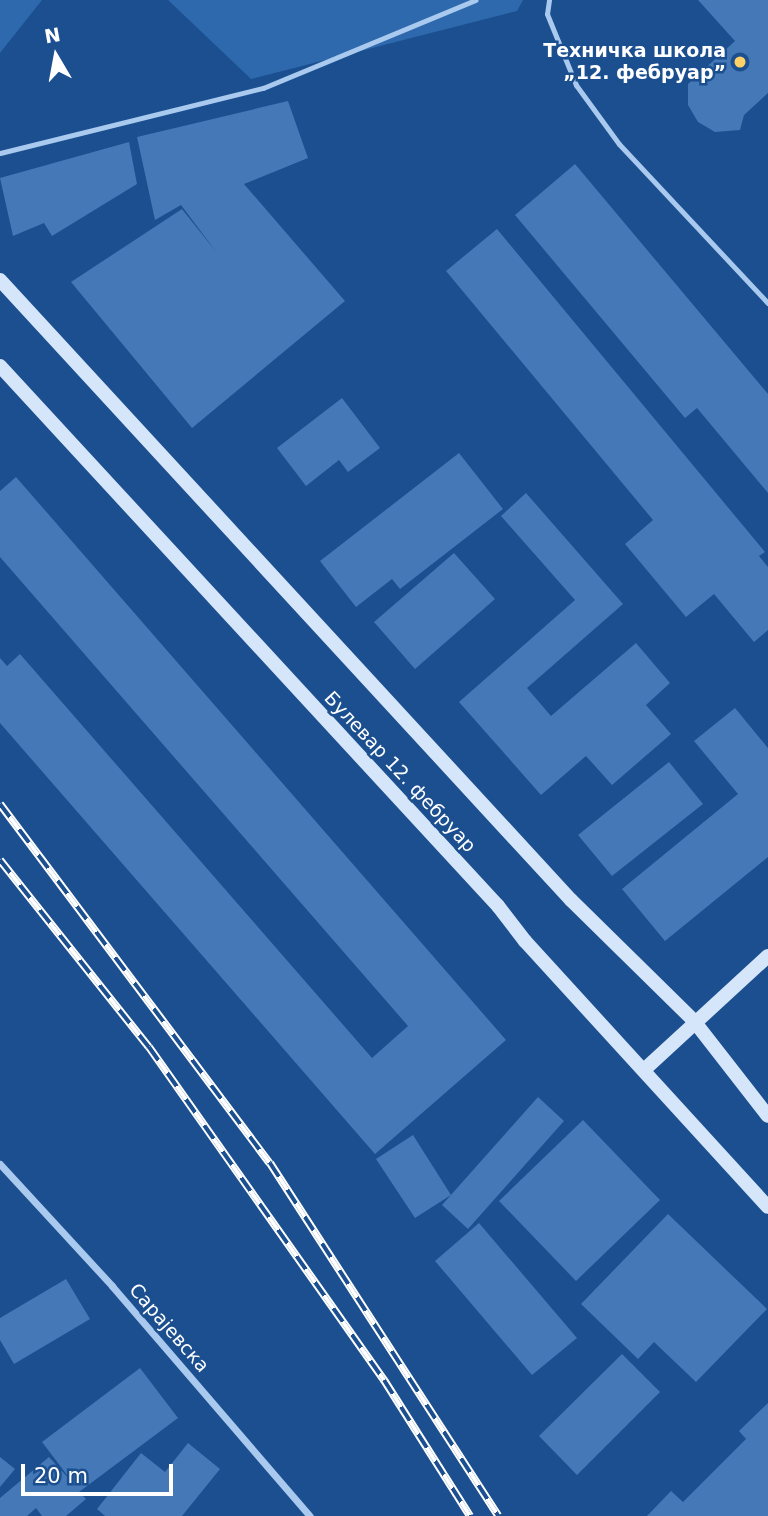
<!DOCTYPE html>
<meta charset="utf-8">
<style>
body{margin:0}
#map{position:relative;width:768px;height:1516px;overflow:hidden;background:#1b4f8f;font-family:"DejaVu Sans",sans-serif}
div>[style]{position:absolute}
[style*='--x']{left:calc(var(--x)*1px);top:calc(var(--y)*1px);width:calc(var(--w)*1px);rotate:calc(var(--a)*1deg)}
.green>*{inset:0;background:#2e69ad}
.building>*{inset:0;background:#4478b7}
.service>*{height:5px;margin:-2.5px;padding:0 2.5px;transform-origin:2.5px;border-radius:2.5px;background:#a9c9ee}
.minor>*{height:7px;margin:-3.5px;padding:0 3.5px;transform-origin:3.5px;border-radius:3.5px;background:#a9c9ee}
.secondary>*{height:14px;margin:-7px;padding:0 7px;transform-origin:7px;border-radius:7px;background:#d6e6fa}
.rail>*{height:8px;margin-top:-4px;transform-origin:0;background:repeating-linear-gradient(90deg,#1b4f8f 0 16px,#fff 0 32px);box-sizing:border-box;border-block:2px solid #fff}
.dots>*{width:19px;height:19px;translate:-50% -50%;box-sizing:border-box;border:4px solid #1b4f8f;border-radius:50%}
span{translate:-50% -50%;white-space:nowrap;text-align:center;line-height:1.15;-webkit-text-stroke:5px #1b4f8f;paint-order:stroke}
.poi-label{font-size:19px;color:#fff;font-weight:700}
.right{translate:-100% -50%;text-align:right}
.street-label{font-size:19px;color:#fff}
.north{position:absolute;left:21px;top:21px;width:70px;height:70px;-webkit-text-stroke:5px #1b4f8f;paint-order:stroke;rotate:350deg;font-size:19px;font-weight:700;line-height:28px;text-align:center;color:#fff}
.north::after{content:'';display:block;margin:auto;width:24px;height:32px;background:#fff;clip-path:polygon(50% 0,100% 100%,50% 72%,0 100%)}
.scale{position:absolute;left:21px;top:1464px;width:152px;height:32px;box-sizing:border-box;border:4px solid #fff;border-top:0;padding-left:9px;font-size:21px;line-height:24px;white-space:nowrap;color:#fff;-webkit-text-stroke:5px #1b4f8f;paint-order:stroke}
</style>
<div id="map">
<div class="green">
<div style="clip-path:polygon(0 0,42px 0,0 53px)"></div>
<div style="clip-path:polygon(168px 0,523px 0,517px 11px,251px 79px)"></div>
</div>
<div class="building">
<div style="clip-path:polygon(698px 0,768px 0,768px 93px,744px 115px,740px 130px,715px 132px,698px 122px,688px 105px,688px 84px,735px 41px)"></div>
<div style="clip-path:polygon(288px 101px,308px 158px,244px 184px,345px 301px,192px 428px,71px 282px,182px 209px,217px 253px,181px 205px,155px 220px,137px 137px)"></div>
<div style="clip-path:polygon(129px 142px,137px 184px,52px 236px,44px 223px,13px 236px,0 178px)"></div>
<div style="clip-path:polygon(575px 164px,768px 394px,768px 493px,697px 408px,685px 418px,515px 215px)"></div>
<div style="clip-path:polygon(497px 229px,765px 552px,759px 556px,768px 567px,768px 630px,754px 642px,714px 594px,686px 617px,625px 544px,653px 520px,446px 271px)"></div>
<div style="clip-path:polygon(342px 398px,380px 448px,348px 472px,339px 460px,306px 486px,277px 448px)"></div>
<div style="clip-path:polygon(459px 453px,503px 509px,400px 589px,392px 579px,356px 607px,320px 561px)"></div>
<div style="clip-path:polygon(16px 477px,506px 1040px,375px 1154px,0 723px,0 658px,7px 666px,20px 654px,372px 1058px,408px 1026px,0 557px,0 491px)"></div>
<div style="clip-path:polygon(526px 493px,623px 604px,527px 688px,551px 716px,636px 643px,670px 683px,646px 705px,671px 734px,612px 785px,586px 756px,541px 795px,459px 702px,575px 600px,501px 516px)"></div>
<div style="clip-path:polygon(454px 553px,495px 599px,415px 669px,374px 622px)"></div>
<div style="clip-path:polygon(735px 708px,768px 748px,768px 857px,665px 941px,622px 889px,738px 794px,694px 741px)"></div>
<div style="clip-path:polygon(669px 762px,703px 804px,612px 876px,578px 835px)"></div>
<div style="clip-path:polygon(538px 1097px,564px 1121px,468px 1229px,442px 1205px)"></div>
<div style="clip-path:polygon(583px 1120px,660px 1200px,576px 1281px,499px 1201px)"></div>
<div style="clip-path:polygon(413px 1135px,451px 1195px,415px 1218px,376px 1159px)"></div>
<div style="clip-path:polygon(668px 1214px,767px 1309px,696px 1382px,654px 1342px,638px 1359px,581px 1304px)"></div>
<div style="clip-path:polygon(479px 1223px,577px 1338px,532px 1375px,435px 1261px)"></div>
<div style="clip-path:polygon(66px 1279px,90px 1319px,14px 1364px,0 1340px,0 1318px)"></div>
<div style="clip-path:polygon(622px 1354px,660px 1392px,577px 1475px,539px 1436px)"></div>
<div style="clip-path:polygon(140px 1368px,178px 1418px,79px 1492px,86px 1499px,66px 1516px,42px 1516px,36px 1508px,27px 1516px,0 1516px,0 1498px,49px 1457px,73px 1483px,42px 1442px)"></div>
<div style="clip-path:polygon(768px 1403px,768px 1516px,647px 1516px,671px 1491px,683px 1502px,746px 1439px,739px 1431px)"></div>
<div style="clip-path:polygon(188px 1443px,220px 1469px,182px 1516px,105px 1516px,97px 1509px,141px 1453px,165px 1472px)"></div>
<div style="clip-path:polygon(0 1457px,15px 1469px,0 1487px)"></div>
</div>
<div class="service">
<div style="--x:549;--y:0;--w:14;--a:98"></div>
<div style="--x:547;--y:14;--w:77;--a:67.8"></div>
<div style="--x:576;--y:85;--w:73;--a:53.9"></div>
<div style="--x:619;--y:144;--w:218;--a:46.9"></div>
<div style="--x:0;--y:153;--w:271;--a:-13.9"></div>
<div style="--x:263;--y:88;--w:230;--a:-22.5"></div>
</div>
<div class="minor">
<div style="--x:0;--y:1164;--w:166;--a:47.4"></div>
<div style="--x:112;--y:1286;--w:303;--a:49.3"></div>
</div>
<div class="secondary">
<div style="--x:0;--y:280;--w:843;--a:47.36"></div>
<div style="--x:571;--y:900;--w:173;--a:44.5"></div>
<div style="--x:694;--y:1021;--w:120;--a:52.1"></div>
<div style="--x:0;--y:366;--w:735;--a:47.32"></div>
<div style="--x:498;--y:906;--w:44;--a:52.4"></div>
<div style="--x:525;--y:941;--w:360;--a:47.6"></div>
<div style="--x:645;--y:1069;--w:167;--a:-42.6"></div>
</div>
<div class="rail">
<div style="--x:0;--y:804;--w:449;--a:53.1"></div>
<div style="--x:270;--y:1163;--w:420;--a:57.1"></div>
<div style="--x:0;--y:860;--w:239;--a:51.5"></div>
<div style="--x:149;--y:1047;--w:408;--a:54.8"></div>
<div style="--x:384;--y:1380;--w:161;--a:57.7"></div>
</div>
<div class="dots">
<div style="left:740px;top:62px;background:#ffd166"></div>
</div>
<div class="poi-label">
<span class="right" style="left:726px;top:62px">Техничка школа<br>„12. фебруар”</span>
</div>
<div class="street-label">
<span style="left:400px;top:772px;rotate:47deg">Булевар 12. фебруар</span>
<span style="left:169px;top:1328px;rotate:49deg">Сарајевска</span>
</div>
<div class="north">N</div>
<div class="scale">20 m</div>
</div>
